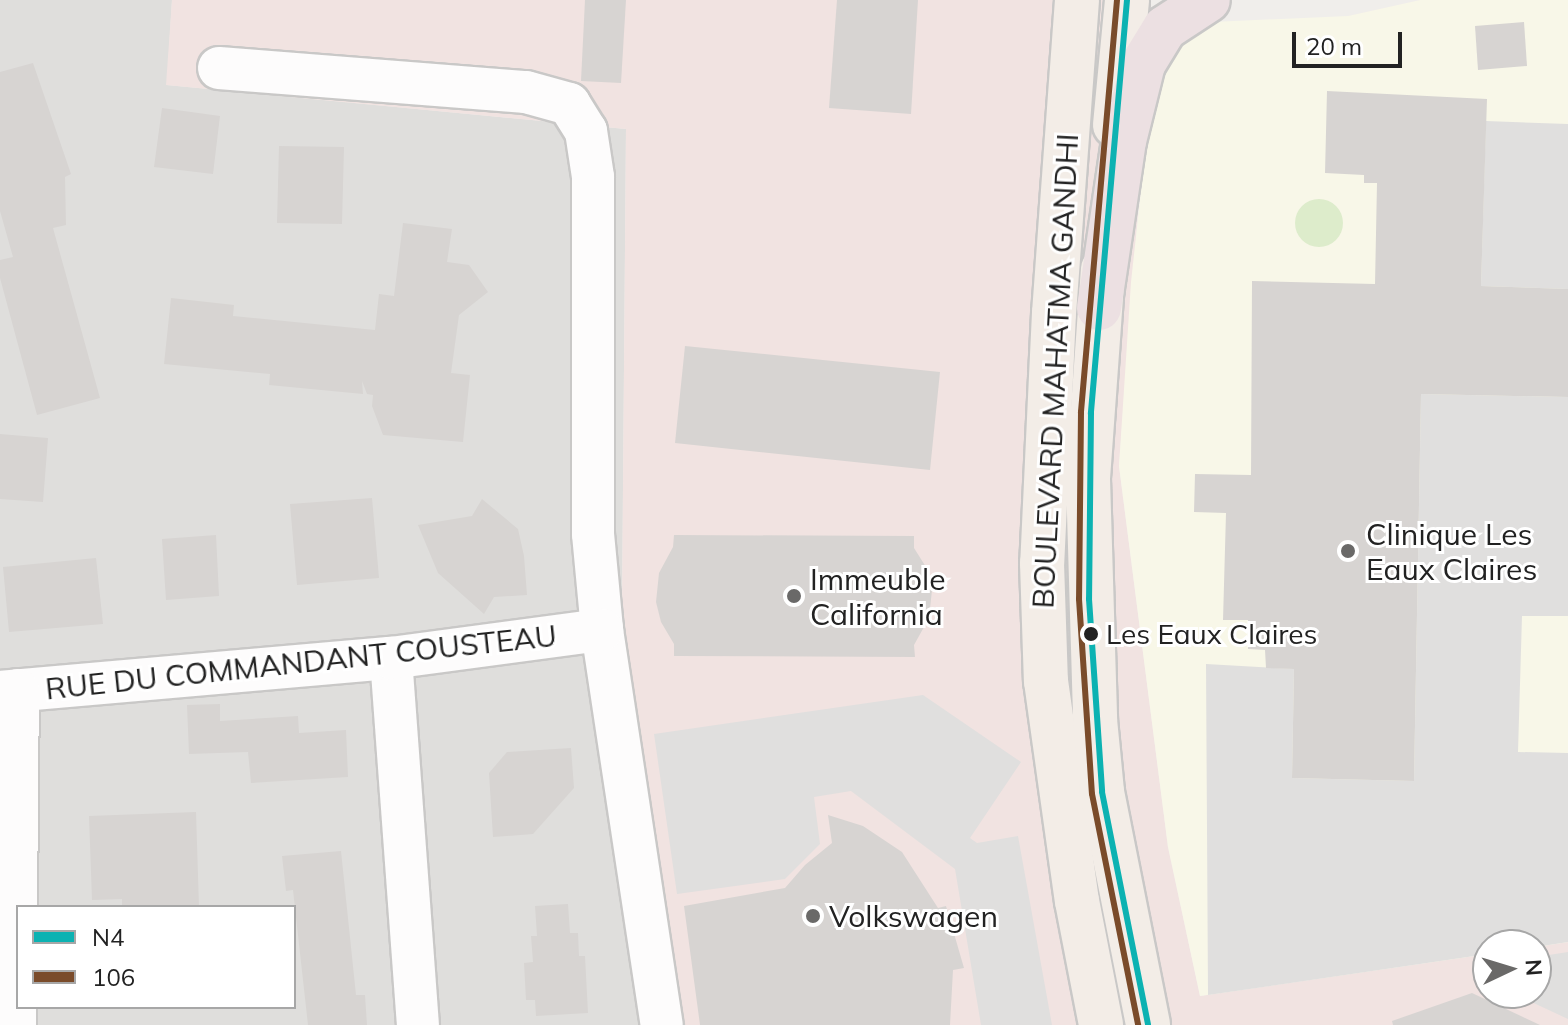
<!DOCTYPE html>
<style>
body{margin:0}
#map{position:relative;width:1568px;height:1025px;overflow:hidden;background:#f0eeeb;font-family:Mulish,sans-serif}
div>[style]{position:absolute}
[style*='--x']{left:calc(var(--x)*1px);top:calc(var(--y)*1px);width:calc(var(--w)*1px);rotate:calc(var(--a)*1deg)}
.residential>*{inset:0;background:#dfdedc}
.commercial>*{inset:0;background:#f1e3e1}
.education>*{inset:0;background:#f8f7e8}
.grass>*{inset:0;background:#ddeccb}
.round{border-radius:50%}
.parking>*{inset:0;background:#e0dfde}
.building>*{inset:0;background:#d7d4d2}
.roads{filter:drop-shadow(2px 0 #c9c8c7) drop-shadow(-2px 0 #c9c8c7) drop-shadow(0 2px #c9c8c7) drop-shadow(0 -2px #c9c8c7)}
.minor>*{height:42px;margin:-21px;padding:0 21px;transform-origin:21px;border-radius:21px;background:#fdfcfc}
.major>*{height:44px;margin:-22px;padding:0 22px;transform-origin:22px;border-radius:22px;background:#f3ede7}
.highway>*{height:44px;margin:-22px;padding:0 22px;transform-origin:22px;border-radius:22px;background:#ece0e2}
.bus-1>*{height:6px;margin:-3px;padding:0 3px;transform-origin:3px;border-radius:3px;background:#0cb2b2}
.bus-2>*{height:6px;margin:-3px;padding:0 3px;transform-origin:3px;border-radius:3px;background:#7a4b2a}
.dots>*{width:22px;height:22px;translate:-50% -50%;box-sizing:border-box;border:4px solid #fff;border-radius:50%}
span{translate:-50% -50%;white-space:nowrap;text-align:center;line-height:1.15;-webkit-text-stroke:6px #fff;paint-order:stroke}
.bus-label{font-size:28px;color:#222}
.left{translate:0 -50%;text-align:left}
.street-label{font-size:30px;color:#222}
.poi-label{font-size:30px;color:#222}
.legend{position:absolute;left:16px;top:905px;width:280px;height:104px;box-sizing:border-box;background:#fff;border:2px solid #a7a7a7;margin:0;padding:10px 14px;list-style:none;font-size:24px;color:#222}
.legend li{display:flex;align-items:center;gap:16px;height:40px}
.legend b{width:40px;border:2px solid #a7a7a7}
.north{position:absolute;left:1472px;top:929px;width:80px;height:80px;box-sizing:border-box;background:#fff;border:2px solid #a7a7a7;border-radius:50%;rotate:86deg;font-size:22px;font-weight:700;line-height:32px;text-align:center;color:#222}
.north::after{content:'';display:block;margin:auto;width:28px;height:36px;background:#6a6968;clip-path:polygon(50% 0,100% 100%,50% 72%,0 100%)}
.scale{position:absolute;left:1292px;top:32px;width:110px;height:36px;box-sizing:border-box;border:4px solid #222;border-top:0;padding-left:10px;font-size:24px;line-height:28px;white-space:nowrap;color:#222;-webkit-text-stroke:6px #fff;paint-order:stroke}
</style>
<div id="map">
<div class="residential">
<div style="clip-path:polygon(evenodd,0 0,172px 0,167px 85px,626px 129px,622px 610px,670px 1025px,0 1025px,0 0,18px 907px,294px 907px,294px 1007px,18px 1007px,18px 907px)"></div>
</div>
<div class="commercial">
<div style="clip-path:polygon(172px 0,1121px 0,1146px 105px,1119px 466px,1168px 847px,1200px 996px,1488px 954px,1488px 993px,1536px 993px,1536px 947px,1568px 942px,1568px 1025px,670px 1025px,649px 896px,622px 610px,626px 129px,166px 85px)"></div>
</div>
<div class="education">
<div style="clip-path:polygon(1420px 0,1568px 0,1568px 942px,1536px 947px,1488px 945px,1488px 954px,1200px 996px,1168px 847px,1119px 466px,1131px 282px,1151px 100px,1168px 53px,1190px 33px,1212px 22px,1348px 16px)"></div>
</div>
<div class="grass">
<div class="round" style="left:1295px;top:199px;width:48px;height:48px"></div>
</div>
<div class="parking">
<div style="clip-path:polygon(1486px 121px,1568px 124px,1568px 289px,1481px 286px)"></div>
<div style="clip-path:polygon(1421px 394px,1568px 397px,1568px 616px,1522px 616px,1518px 752px,1568px 753px,1568px 942px,1536px 947px,1488px 945px,1488px 954px,1208px 995px,1206px 664px,1294px 669px,1292px 778px,1414px 781px)"></div>
<div style="clip-path:polygon(923px 695px,1021px 762px,970px 838px,977px 843px,1018px 836px,1052px 1025px,981px 1025px,955px 869px,851px 791px,814px 797px,820px 844px,785px 879px,677px 894px,654px 734px)"></div>
<div style="clip-path:polygon(1568px 952px,1568px 1019px,1512px 993px,1536px 993px,1536px 957px)"></div>
</div>
<div class="building">
<div style="clip-path:polygon(585px 0,626px 0,621px 83px,581px 81px)"></div>
<div style="clip-path:polygon(837px 0,918px 0,911px 114px,829px 108px)"></div>
<div style="clip-path:polygon(1524px 22px,1527px 66px,1478px 70px,1475px 26px)"></div>
<div style="clip-path:polygon(33px 63px,71px 174px,65px 177px,66px 225px,53px 228px,100px 398px,37px 415px,0 278px,0 260px,13px 257px,0 211px,0 72px)"></div>
<div style="clip-path:polygon(1327px 91px,1487px 99px,1481px 286px,1568px 289px,1568px 397px,1421px 394px,1414px 781px,1292px 778px,1294px 669px,1266px 668px,1265px 650px,1248px 649px,1248px 620px,1223px 620px,1226px 513px,1194px 512px,1195px 474px,1251px 475px,1252px 281px,1375px 284px,1377px 183px,1364px 183px,1364px 175px,1325px 173px)"></div>
<div style="clip-path:polygon(162px 108px,220px 116px,213px 174px,154px 167px)"></div>
<div style="clip-path:polygon(279px 146px,344px 147px,342px 224px,277px 223px)"></div>
<div style="clip-path:polygon(403px 223px,452px 229px,447px 262px,469px 265px,488px 292px,459px 315px,451px 373px,470px 375px,463px 442px,383px 435px,372px 406px,373px 395px,367px 394px,362px 381px,363px 394px,269px 385px,270px 374px,164px 364px,171px 298px,234px 305px,233px 316px,375px 330px,379px 294px,394px 296px)"></div>
<div style="clip-path:polygon(685px 346px,940px 372px,930px 470px,675px 443px)"></div>
<div style="clip-path:polygon(0 434px,48px 438px,43px 502px,0 499px)"></div>
<div style="clip-path:polygon(372px 498px,379px 578px,297px 585px,290px 504px)"></div>
<div style="clip-path:polygon(482px 499px,518px 529px,524px 556px,527px 595px,494px 597px,484px 614px,438px 573px,418px 525px,472px 516px)"></div>
<div style="clip-path:polygon(216px 535px,219px 596px,166px 600px,162px 539px)"></div>
<div style="clip-path:polygon(674px 535px,914px 536px,914px 548px,926px 567px,932px 590px,929px 618px,914px 645px,915px 657px,674px 656px,674px 644px,661px 622px,656px 602px,659px 573px,673px 547px)"></div>
<div style="clip-path:polygon(96px 558px,103px 624px,9px 632px,3px 567px)"></div>
<div style="clip-path:polygon(220px 704px,220px 721px,298px 716px,299px 733px,346px 730px,348px 777px,251px 783px,248px 752px,189px 754px,187px 705px)"></div>
<div style="clip-path:polygon(571px 748px,574px 788px,533px 834px,493px 837px,489px 773px,507px 752px)"></div>
<div style="clip-path:polygon(196px 812px,199px 907px,122px 907px,122px 899px,92px 900px,89px 816px)"></div>
<div style="clip-path:polygon(828px 815px,863px 826px,902px 852px,938px 908px,946px 906px,964px 968px,953px 970px,950px 1025px,700px 1025px,684px 906px,785px 888px,805px 865px,832px 843px)"></div>
<div style="clip-path:polygon(341px 851px,356px 995px,365px 995px,367px 1025px,308px 1025px,293px 890px,286px 891px,282px 856px)"></div>
<div style="clip-path:polygon(568px 904px,570px 933px,578px 933px,579px 956px,585px 956px,588px 1013px,536px 1016px,535px 1000px,526px 1000px,524px 963px,533px 962px,531px 936px,537px 936px,535px 906px)"></div>
<div style="clip-path:polygon(1472px 993px,1540px 1025px,1393px 1025px,1392px 1021px)"></div>
</div>
<div class="roads">
<div class="minor">
<div style="--x:219;--y:68;--w:308;--a:4.5"></div>
<div style="--x:526;--y:92;--w:45;--a:15.6"></div>
<div style="--x:569;--y:104;--w:32;--a:58"></div>
<div style="--x:586;--y:131;--w:47;--a:81.3"></div>
<div style="--x:593;--y:177;--w:357;--a:90"></div>
<div style="--x:593;--y:534;--w:96;--a:84.6"></div>
<div style="--x:602;--y:630;--w:400;--a:81.4"></div>
<div style="--x:391;--y:658;--w:368;--a:85.8"></div>
<div style="--x:0;--y:692;--w:392;--a:-5"></div>
<div style="--x:391;--y:658;--w:213;--a:-7.6"></div>
<div style="--x:15;--y:1025;--w:335;--a:-89.5"></div>
</div>
<div class="major">
<div style="--x:1077;--y:0;--w:314;--a:94.2"></div>
<div style="--x:1054;--y:313;--w:250;--a:92.7"></div>
<div style="--x:1042;--y:563;--w:118;--a:88.1"></div>
<div style="--x:1046;--y:681;--w:222;--a:82"></div>
<div style="--x:1077;--y:901;--w:126;--a:79"></div>
<div style="--x:1115;--y:125;--w:126;--a:-84.5"></div>
<div style="--x:1103;--y:269;--w:211;--a:94.1"></div>
<div style="--x:1088;--y:479;--w:241;--a:88.3"></div>
<div style="--x:1095;--y:720;--w:72;--a:84.4"></div>
<div style="--x:1102;--y:792;--w:237;--a:78.8"></div>
</div>
<div class="highway">
<div style="--x:1099;--y:308;--w:169;--a:-81.5"></div>
<div style="--x:1124;--y:141;--w:79;--a:-76.1"></div>
<div style="--x:1143;--y:64;--w:42;--a:-58.6"></div>
<div style="--x:1165;--y:28;--w:51;--a:-33.1"></div>
</div>
</div>
<div class="bus-1">
<div style="--x:1127;--y:0;--w:415;--a:95"></div>
<div style="--x:1091;--y:413;--w:186;--a:90.6"></div>
<div style="--x:1089;--y:599;--w:193;--a:86.1"></div>
<div style="--x:1102;--y:792;--w:237;--a:78.8"></div>
</div>
<div class="bus-2">
<div style="--x:1117;--y:0;--w:414;--a:95"></div>
<div style="--x:1081;--y:412;--w:187;--a:90.6"></div>
<div style="--x:1079;--y:599;--w:195;--a:86.2"></div>
<div style="--x:1092;--y:794;--w:236;--a:78.7"></div>
</div>
<div class="dots">
<div style="left:1348px;top:551px;background:#6a6968"></div>
<div style="left:794px;top:596px;background:#6a6968"></div>
<div style="left:1091px;top:634px;background:#222"></div>
<div style="left:813px;top:916px;background:#6a6968"></div>
</div>
<div class="bus-label">
<span class="left" style="left:1106px;top:634px">Les Eaux Claires</span>
</div>
<div class="street-label">
<span style="left:1055px;top:371px;rotate:-87deg">BOULEVARD MAHATMA GANDHI</span>
<span style="left:301px;top:662px;rotate:-6deg">RUE DU COMMANDANT COUSTEAU</span>
</div>
<div class="poi-label">
<span class="left" style="left:1366px;top:551px">Clinique Les<br>Eaux Claires</span>
<span class="left" style="left:810px;top:596px">Immeuble<br>California</span>
<span class="left" style="left:829px;top:916px">Volkswagen</span>
</div>
<ul class="legend">
<li><b style="height:10px;background:#0cb2b2"></b>N4</li>
<li><b style="height:10px;background:#7a4b2a"></b>106</li>
</ul>
<div class="north">N</div>
<div class="scale">20 m</div>
</div>
